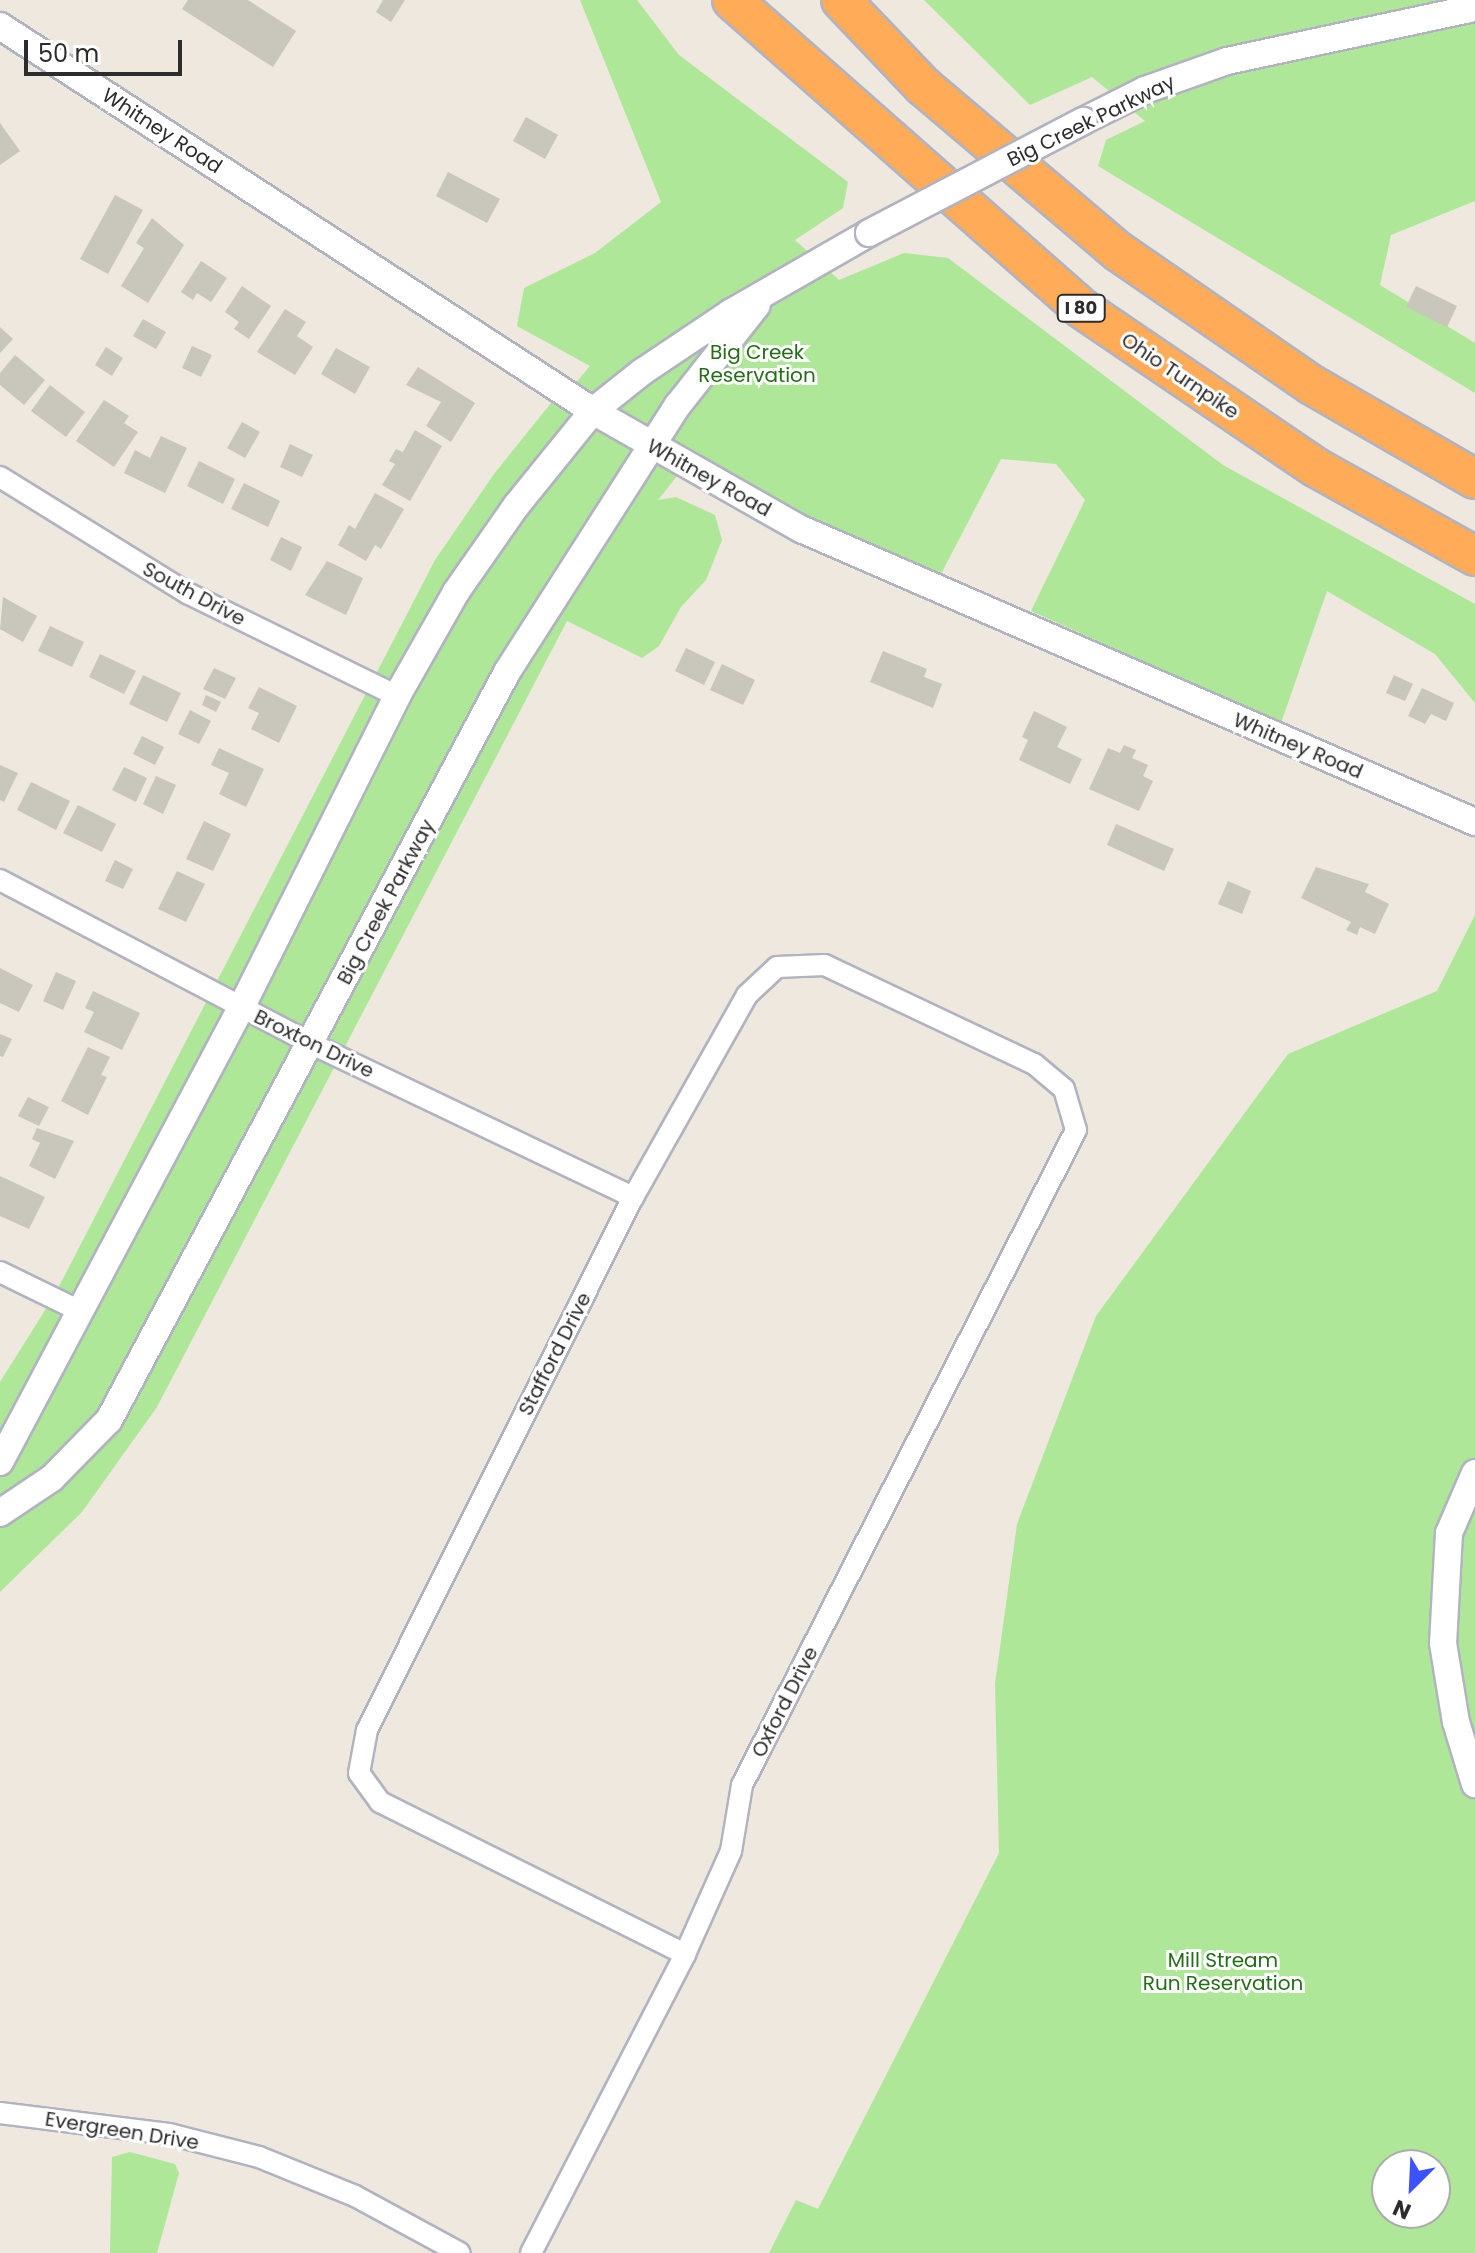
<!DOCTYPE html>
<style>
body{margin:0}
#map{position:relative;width:1475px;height:2253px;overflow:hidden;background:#eee8de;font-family:Poppins,sans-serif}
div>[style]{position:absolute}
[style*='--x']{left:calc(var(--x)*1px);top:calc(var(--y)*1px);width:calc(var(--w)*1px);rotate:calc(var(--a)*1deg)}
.green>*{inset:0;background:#aee798}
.building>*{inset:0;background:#c9c6bc}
.roads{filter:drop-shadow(2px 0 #b2b3c0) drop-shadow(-2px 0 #b2b3c0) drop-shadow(0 2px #b2b3c0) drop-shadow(0 -2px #b2b3c0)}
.minor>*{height:20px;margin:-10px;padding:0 10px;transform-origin:10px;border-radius:10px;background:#fff}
.tertiary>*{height:26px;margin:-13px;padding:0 13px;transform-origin:13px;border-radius:13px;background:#fff}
.motorway>*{height:38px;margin:-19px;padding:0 19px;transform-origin:19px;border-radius:19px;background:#ffab58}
.bridges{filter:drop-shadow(2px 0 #b2b3c0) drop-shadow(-2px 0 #b2b3c0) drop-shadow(0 2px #b2b3c0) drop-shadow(0 -2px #b2b3c0)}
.tertiary-bridge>*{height:26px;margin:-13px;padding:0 13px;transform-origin:13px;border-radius:13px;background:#fff}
span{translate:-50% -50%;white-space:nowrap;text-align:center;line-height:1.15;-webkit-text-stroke:6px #fff;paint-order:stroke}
.shield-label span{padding:2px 6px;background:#fff;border:2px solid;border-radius:6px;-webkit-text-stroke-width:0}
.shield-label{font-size:18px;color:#2c2c2c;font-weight:700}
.street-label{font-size:20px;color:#2c2c2c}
.park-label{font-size:20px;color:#246e17}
.north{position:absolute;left:1371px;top:2149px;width:80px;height:80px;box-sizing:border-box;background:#fff;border:2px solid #ababab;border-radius:50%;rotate:204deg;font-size:22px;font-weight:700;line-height:32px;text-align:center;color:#2c2c2c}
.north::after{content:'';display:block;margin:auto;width:28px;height:36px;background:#3a52ff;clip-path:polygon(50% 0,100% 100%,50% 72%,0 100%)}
.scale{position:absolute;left:24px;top:40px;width:158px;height:36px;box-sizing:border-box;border:4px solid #2c2c2c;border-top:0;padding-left:10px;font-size:24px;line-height:28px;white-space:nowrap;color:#2c2c2c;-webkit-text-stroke:6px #fff;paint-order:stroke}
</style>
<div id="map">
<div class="green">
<div style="clip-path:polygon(580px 0,637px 0,679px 55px,848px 182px,843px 208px,795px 240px,839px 280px,904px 253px,948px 258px,1223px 465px,1475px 604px,1475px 703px,1435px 654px,1327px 591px,1281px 723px,1031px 611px,1085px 500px,1056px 464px,1001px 459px,941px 574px,924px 566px,916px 579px,689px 461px,658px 500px,676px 497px,715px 515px,722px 540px,706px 580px,681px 607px,659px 646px,642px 658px,567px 621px,157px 1407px,82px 1512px,0 1592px,0 1382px,54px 1296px,435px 560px,494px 474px,567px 383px,573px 386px,590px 366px,517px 326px,524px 288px,595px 253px,661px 202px)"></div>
<div style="clip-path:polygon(924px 0,1475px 0,1475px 201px,1391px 235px,1380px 285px,1475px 343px,1475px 393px,1098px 166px,1106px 140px,1145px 121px,1092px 77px,1030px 105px)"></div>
<div style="clip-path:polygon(evenodd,1475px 915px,1475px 2253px,769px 2253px,796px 2200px,818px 2209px,999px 1853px,995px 1684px,1017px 1524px,1096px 1316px,1288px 1054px,1437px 991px,1475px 915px,1387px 2165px,1435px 2165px,1435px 2213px,1387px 2213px,1387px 2165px)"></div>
<div style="clip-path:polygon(130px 2152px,175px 2164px,179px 2173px,157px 2253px,110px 2253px,112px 2157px)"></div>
</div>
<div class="building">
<div style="clip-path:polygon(188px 0,248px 0,296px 31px,273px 67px,182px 9px)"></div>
<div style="clip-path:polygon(383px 0,405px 0,391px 22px,376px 12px)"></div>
<div style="clip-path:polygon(526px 117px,558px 135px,545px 159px,513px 141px)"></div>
<div style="clip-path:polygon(0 123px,20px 151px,0 165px)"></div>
<div style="clip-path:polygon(448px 172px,500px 199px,487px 223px,436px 196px)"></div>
<div style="clip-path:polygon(115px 195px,143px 210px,108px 274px,80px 259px)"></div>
<div style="clip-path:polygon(152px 218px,184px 245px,148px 303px,121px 286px,144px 248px,136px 243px)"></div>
<div style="clip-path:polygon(201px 261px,227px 278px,211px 302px,197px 293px,193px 300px,181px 292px)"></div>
<div style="clip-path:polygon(242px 286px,271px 306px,249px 339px,234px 329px,239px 322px,225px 312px)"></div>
<div style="clip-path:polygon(1416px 286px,1457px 306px,1447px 327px,1406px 307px)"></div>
<div style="clip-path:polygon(285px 309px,306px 322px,297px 336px,313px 347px,295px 375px,257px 352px)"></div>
<div style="clip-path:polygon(143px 319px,166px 332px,156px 349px,133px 336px)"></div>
<div style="clip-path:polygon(0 327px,13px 339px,0 353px)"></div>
<div style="clip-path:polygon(192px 346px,212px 355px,201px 377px,182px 368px)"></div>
<div style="clip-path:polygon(106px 347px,123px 358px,112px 376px,95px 365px)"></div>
<div style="clip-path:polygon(336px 348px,370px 367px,355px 394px,321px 374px)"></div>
<div style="clip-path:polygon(15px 355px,45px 380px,24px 405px,0 385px,0 373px)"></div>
<div style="clip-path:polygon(418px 367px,475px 403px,451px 442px,426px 426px,441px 402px,406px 385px)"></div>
<div style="clip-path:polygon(50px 385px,85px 412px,66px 437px,31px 411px)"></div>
<div style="clip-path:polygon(104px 400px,129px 416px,124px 423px,138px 432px,114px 467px,76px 441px)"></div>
<div style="clip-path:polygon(242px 422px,260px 432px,245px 458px,227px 448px)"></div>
<div style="clip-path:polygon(415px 430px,442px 446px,410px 501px,382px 485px,395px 464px,389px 461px,396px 449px,403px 452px)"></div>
<div style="clip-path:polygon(161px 436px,187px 448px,165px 493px,124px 473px,135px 450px,150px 458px)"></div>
<div style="clip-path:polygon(290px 444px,313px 455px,302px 477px,280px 467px)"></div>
<div style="clip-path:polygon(199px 461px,235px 479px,223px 504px,187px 486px)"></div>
<div style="clip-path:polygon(244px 483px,280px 501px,268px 527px,231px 509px)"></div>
<div style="clip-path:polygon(375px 493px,404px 509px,381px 549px,375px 545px,366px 561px,338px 545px,349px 525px,355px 529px)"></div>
<div style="clip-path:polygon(281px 537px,302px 547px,291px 571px,270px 560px)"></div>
<div style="clip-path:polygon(327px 561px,363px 578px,346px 615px,305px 595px)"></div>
<div style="clip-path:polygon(3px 597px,37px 616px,23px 642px,0 629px)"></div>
<div style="clip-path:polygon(50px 626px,84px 642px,72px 667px,38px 651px)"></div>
<div style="clip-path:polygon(686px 648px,715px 662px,704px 685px,675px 671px)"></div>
<div style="clip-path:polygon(883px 651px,927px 669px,924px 677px,942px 684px,933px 708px,870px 682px)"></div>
<div style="clip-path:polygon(100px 654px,136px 671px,124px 694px,89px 677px)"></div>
<div style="clip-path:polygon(722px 664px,755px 680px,743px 705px,710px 690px)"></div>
<div style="clip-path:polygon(214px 668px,236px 678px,225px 699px,203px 689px)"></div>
<div style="clip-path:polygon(143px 675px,181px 693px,167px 722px,129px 704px)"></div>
<div style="clip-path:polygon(1394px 675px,1413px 684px,1405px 701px,1386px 693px)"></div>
<div style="clip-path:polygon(259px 687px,297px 706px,279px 743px,251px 729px,259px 713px,248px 708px)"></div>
<div style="clip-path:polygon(1422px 688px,1454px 703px,1446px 721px,1431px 714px,1425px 724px,1408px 716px)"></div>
<div style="clip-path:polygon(206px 695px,221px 702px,216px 712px,202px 705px)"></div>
<div style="clip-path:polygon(190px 710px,211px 721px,199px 744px,178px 734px)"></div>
<div style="clip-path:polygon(1034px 711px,1067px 727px,1057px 747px,1082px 759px,1070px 784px,1019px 760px,1028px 740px,1022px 737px)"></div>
<div style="clip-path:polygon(142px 736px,164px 747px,155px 765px,133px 754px)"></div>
<div style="clip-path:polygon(1124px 745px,1136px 750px,1132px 758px,1148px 765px,1143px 776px,1153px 781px,1139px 811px,1089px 789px,1108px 748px,1120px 753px)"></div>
<div style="clip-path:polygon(219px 748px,264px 769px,246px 807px,219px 794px,229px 773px,211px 765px)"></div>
<div style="clip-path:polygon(0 765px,18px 773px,4px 802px,0 800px)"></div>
<div style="clip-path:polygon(124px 767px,147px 778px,136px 802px,112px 790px)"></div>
<div style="clip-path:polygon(156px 776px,176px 785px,163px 814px,143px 804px)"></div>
<div style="clip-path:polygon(31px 782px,70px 801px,56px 830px,17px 810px)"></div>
<div style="clip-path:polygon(78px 805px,116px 824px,102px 852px,63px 833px)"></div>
<div style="clip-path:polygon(204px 821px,231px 834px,213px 871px,186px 859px)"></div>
<div style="clip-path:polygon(1116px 824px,1174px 849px,1164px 871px,1107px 845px)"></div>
<div style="clip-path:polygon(115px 860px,133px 869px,123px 889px,105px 881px)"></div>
<div style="clip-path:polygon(1316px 867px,1369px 884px,1365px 892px,1389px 904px,1375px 934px,1360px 927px,1357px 935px,1346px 930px,1351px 922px,1301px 898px)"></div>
<div style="clip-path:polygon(177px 871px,205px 884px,186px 922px,158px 909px)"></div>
<div style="clip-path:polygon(1228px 881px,1251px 891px,1242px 914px,1218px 904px)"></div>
<div style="clip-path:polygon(0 968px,33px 985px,19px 1012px,0 1003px)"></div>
<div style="clip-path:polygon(56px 972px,76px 981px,63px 1010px,43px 1001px)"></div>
<div style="clip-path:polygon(93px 991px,140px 1013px,122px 1050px,84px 1032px,94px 1012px,85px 1008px)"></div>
<div style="clip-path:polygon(0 1034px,12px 1039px,3px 1057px,0 1056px)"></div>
<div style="clip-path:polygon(88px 1047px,110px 1057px,101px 1075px,107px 1077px,88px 1115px,61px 1101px)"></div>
<div style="clip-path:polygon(28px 1097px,49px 1107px,39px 1126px,18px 1116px)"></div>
<div style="clip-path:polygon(37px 1128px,74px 1141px,55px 1179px,29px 1166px,40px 1143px,32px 1139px)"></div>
<div style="clip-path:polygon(0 1176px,45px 1197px,29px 1229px,0 1216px)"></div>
</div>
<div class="roads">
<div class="minor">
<div style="--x:0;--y:477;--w:222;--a:31.8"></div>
<div style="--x:189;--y:594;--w:232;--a:26.1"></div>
<div style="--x:0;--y:880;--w:352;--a:27.7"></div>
<div style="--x:312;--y:1044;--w:356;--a:25.5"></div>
<div style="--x:0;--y:1272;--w:89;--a:26"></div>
<div style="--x:0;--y:2113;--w:170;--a:7.1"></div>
<div style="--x:169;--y:2134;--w:93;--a:14.3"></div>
<div style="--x:259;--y:2157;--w:104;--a:22.1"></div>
<div style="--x:355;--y:2196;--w:119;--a:28.5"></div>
<div style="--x:531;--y:2253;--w:336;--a:-62.7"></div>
<div style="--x:685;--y:1954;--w:113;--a:-65.9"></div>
<div style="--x:731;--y:1851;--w:67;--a:-80.5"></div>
<div style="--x:742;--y:1785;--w:735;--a:-62.98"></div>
<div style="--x:1076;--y:1130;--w:43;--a:-106.3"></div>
<div style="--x:1064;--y:1089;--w:39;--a:-140"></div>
<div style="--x:1034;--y:1064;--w:231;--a:-154.7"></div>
<div style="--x:825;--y:965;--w:48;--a:177.6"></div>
<div style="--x:777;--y:967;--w:41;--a:137"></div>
<div style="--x:747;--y:995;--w:232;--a:119.4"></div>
<div style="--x:633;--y:1197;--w:596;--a:116.52"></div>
<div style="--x:367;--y:1730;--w:44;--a:100.5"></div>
<div style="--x:359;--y:1773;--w:36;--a:54"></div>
<div style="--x:380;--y:1802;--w:341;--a:26.5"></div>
</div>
<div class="tertiary">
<div style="--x:0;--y:26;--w:707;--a:32.99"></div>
<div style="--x:593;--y:411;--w:239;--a:29.6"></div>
<div style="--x:801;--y:529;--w:735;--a:23.5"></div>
<div style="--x:1083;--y:121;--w:69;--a:-26.6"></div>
<div style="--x:1145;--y:90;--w:87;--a:-19.5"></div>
<div style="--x:1227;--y:61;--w:254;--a:-12.1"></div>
<div style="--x:0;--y:1462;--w:514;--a:-62.04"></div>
<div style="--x:241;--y:1008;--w:349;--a:-63.4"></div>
<div style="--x:397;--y:696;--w:120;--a:-60.4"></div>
<div style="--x:456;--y:592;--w:105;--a:-55.1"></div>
<div style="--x:516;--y:506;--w:122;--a:-51"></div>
<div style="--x:593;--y:411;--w:63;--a:-38.5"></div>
<div style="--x:642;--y:372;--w:106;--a:-33.8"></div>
<div style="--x:730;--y:313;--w:160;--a:-29.9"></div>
<div style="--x:1475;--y:1473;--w:65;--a:113.4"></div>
<div style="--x:1449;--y:1533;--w:110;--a:93.1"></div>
<div style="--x:1443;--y:1643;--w:80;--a:80.7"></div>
<div style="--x:1456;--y:1722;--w:65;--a:73"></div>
<div style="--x:0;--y:1513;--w:63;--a:-33.9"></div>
<div style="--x:52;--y:1478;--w:81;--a:-45.5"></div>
<div style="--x:109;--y:1420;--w:847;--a:-61.98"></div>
<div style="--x:507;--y:672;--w:317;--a:-57.4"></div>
<div style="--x:678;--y:405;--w:127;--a:-51.7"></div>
</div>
<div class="motorway">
<div style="--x:732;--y:0;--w:465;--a:41.4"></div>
<div style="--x:1081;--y:308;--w:283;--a:34.2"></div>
<div style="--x:1315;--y:467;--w:183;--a:29.1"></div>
<div style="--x:841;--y:0;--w:119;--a:46.4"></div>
<div style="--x:923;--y:86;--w:257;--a:40.3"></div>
<div style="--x:1119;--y:252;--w:234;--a:34.6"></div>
<div style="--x:1312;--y:385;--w:188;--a:30"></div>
</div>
</div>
<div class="bridges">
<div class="tertiary-bridge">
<div style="--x:869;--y:233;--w:242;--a:-27.6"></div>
</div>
</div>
<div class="shield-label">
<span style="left:1081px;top:308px">I 80</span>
</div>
<div class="street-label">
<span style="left:1091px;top:121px;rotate:-26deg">Big Creek Parkway</span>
<span style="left:162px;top:131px;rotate:33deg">Whitney Road</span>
<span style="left:1180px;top:376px;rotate:34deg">Ohio Turnpike</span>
<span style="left:709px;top:478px;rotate:29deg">Whitney Road</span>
<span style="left:194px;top:594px;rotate:28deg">South Drive</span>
<span style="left:1298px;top:746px;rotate:23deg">Whitney Road</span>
<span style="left:386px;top:902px;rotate:-62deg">Big Creek Parkway</span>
<span style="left:314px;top:1044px;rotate:26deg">Broxton Drive</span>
<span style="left:555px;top:1354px;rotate:-63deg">Stafford Drive</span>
<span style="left:785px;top:1702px;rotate:-63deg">Oxford Drive</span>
<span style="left:122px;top:2131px;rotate:9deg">Evergreen Drive</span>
</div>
<div class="park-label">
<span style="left:757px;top:364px">Big Creek<br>Reservation</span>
<span style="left:1223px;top:1972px">Mill Stream<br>Run Reservation</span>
</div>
<div class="north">N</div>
<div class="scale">50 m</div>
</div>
